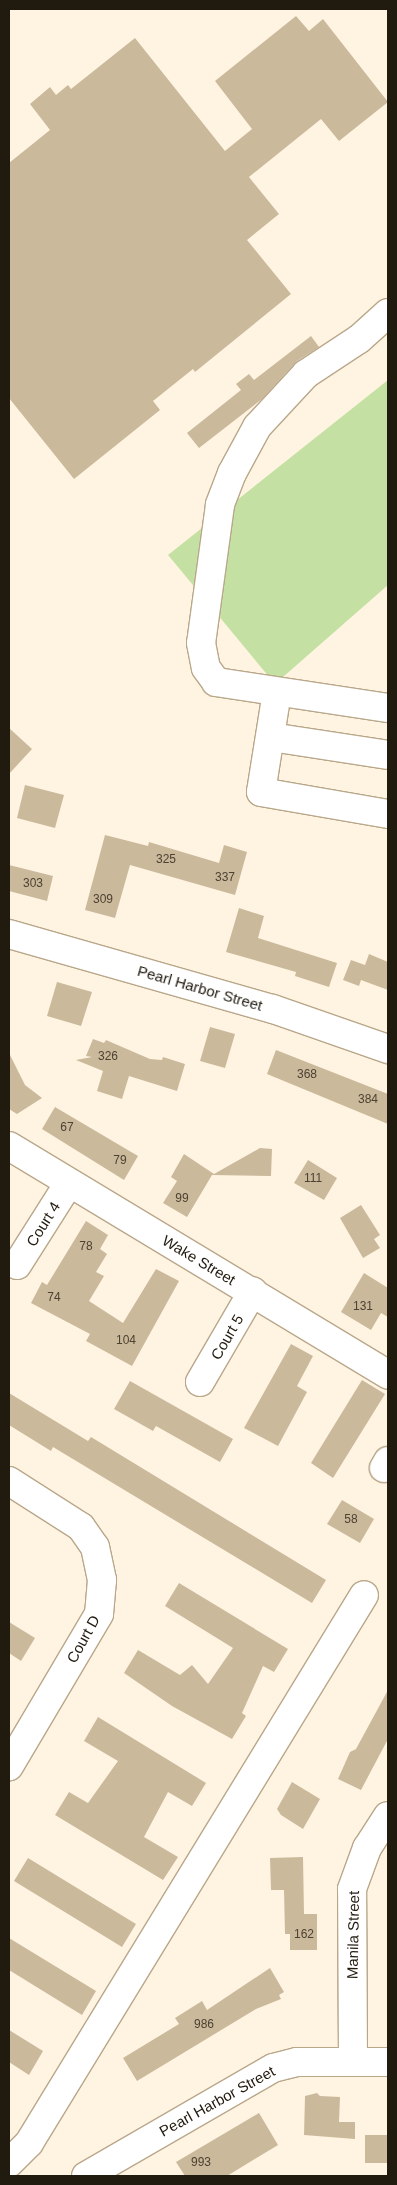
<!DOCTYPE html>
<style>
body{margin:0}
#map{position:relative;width:397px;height:2185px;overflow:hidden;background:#fff4e1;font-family:Helvetica,sans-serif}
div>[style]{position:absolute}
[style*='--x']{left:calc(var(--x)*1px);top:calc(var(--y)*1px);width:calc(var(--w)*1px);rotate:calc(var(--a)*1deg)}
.green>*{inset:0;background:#c4e1a3}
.building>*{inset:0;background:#cbb99c}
.roads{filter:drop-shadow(1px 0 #b9a78a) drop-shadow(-1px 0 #b9a78a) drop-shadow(0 1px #b9a78a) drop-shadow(0 -1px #b9a78a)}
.minor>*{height:28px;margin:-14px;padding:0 14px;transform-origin:14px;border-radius:14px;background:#fff}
span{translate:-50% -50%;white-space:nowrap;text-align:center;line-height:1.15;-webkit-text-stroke:4.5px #fff;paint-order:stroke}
.number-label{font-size:12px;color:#4c4232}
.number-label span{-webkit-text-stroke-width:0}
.street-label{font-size:15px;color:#211a0f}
.frame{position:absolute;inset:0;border:10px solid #211a0f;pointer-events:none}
</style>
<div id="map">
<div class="green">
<div style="clip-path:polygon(388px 380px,388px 585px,275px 684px,168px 555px)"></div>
</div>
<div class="building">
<div style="clip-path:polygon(296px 16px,309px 31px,323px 19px,388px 102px,339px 141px,321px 119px,249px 177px,279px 214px,247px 240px,291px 294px,195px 372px,193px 369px,153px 401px,160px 410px,74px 479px,9px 398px,9px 163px,50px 130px,30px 104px,50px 87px,56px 95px,68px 85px,71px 89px,135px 38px,225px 151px,252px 129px,215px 81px)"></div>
<div style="clip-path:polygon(311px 336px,319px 347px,297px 361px,262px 399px,199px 448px,187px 433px,241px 390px,236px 384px,249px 374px,254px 380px)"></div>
<div style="clip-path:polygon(9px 728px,32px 749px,9px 774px)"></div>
<div style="clip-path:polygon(25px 785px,64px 795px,55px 828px,17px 818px)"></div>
<div style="clip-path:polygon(105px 835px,148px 846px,149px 842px,219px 863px,224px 845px,247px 852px,235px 895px,130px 865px,115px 918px,85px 910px)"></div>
<div style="clip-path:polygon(9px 865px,53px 876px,47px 901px,9px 891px)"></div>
<div style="clip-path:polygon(239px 908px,264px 916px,258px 938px,337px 963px,329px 987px,295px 976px,296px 972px,226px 952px)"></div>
<div style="clip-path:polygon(369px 954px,388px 962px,388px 990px,361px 980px,359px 986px,343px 980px,351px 960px,365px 965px)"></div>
<div style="clip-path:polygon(57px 982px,92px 992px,81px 1026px,47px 1016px)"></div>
<div style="clip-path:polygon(210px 1027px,235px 1034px,225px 1068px,200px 1061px)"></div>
<div style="clip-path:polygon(93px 1039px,104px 1043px,106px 1040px,150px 1059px,162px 1060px,163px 1057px,185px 1064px,177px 1091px,129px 1076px,122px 1099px,97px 1091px,103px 1071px,76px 1060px,92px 1057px,86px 1056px)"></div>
<div style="clip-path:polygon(276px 1050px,388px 1094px,388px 1124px,267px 1074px)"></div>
<div style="clip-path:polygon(9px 1053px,25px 1085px,42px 1098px,17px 1114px,9px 1109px)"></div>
<div style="clip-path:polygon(55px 1107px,138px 1156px,124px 1180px,42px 1129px)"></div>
<div style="clip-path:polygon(260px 1148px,272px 1149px,271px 1176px,212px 1175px,187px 1217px,163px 1203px,177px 1181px,171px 1177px,184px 1154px,214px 1174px)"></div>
<div style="clip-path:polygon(308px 1160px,337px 1178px,324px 1200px,294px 1183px)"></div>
<div style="clip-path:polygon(361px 1205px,380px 1235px,374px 1239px,380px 1248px,363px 1258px,340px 1218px)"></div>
<div style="clip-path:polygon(86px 1221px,108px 1235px,100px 1249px,107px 1254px,96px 1272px,104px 1276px,89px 1301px,123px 1323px,156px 1269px,179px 1281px,132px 1366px,86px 1341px,90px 1334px,31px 1303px,42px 1282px,47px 1285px)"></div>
<div style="clip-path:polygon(364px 1273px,388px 1288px,388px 1317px,381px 1313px,371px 1330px,341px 1312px)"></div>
<div style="clip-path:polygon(291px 1344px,313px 1356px,297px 1386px,307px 1392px,278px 1446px,244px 1428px)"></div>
<div style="clip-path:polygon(362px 1380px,385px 1394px,333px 1478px,311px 1463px)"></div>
<div style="clip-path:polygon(130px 1381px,233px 1439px,220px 1462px,156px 1426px,153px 1431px,114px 1409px)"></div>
<div style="clip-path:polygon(9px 1393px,88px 1441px,91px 1437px,326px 1580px,312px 1603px,53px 1447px,51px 1451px,9px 1425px)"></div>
<div style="clip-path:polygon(342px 1500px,374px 1519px,360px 1543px,327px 1524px)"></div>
<div style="clip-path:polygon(179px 1583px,288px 1649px,274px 1672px,263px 1666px,242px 1713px,246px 1716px,232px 1739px,172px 1706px,124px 1673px,138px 1650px,180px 1675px,192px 1665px,208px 1684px,233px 1648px,165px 1606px)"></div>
<div style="clip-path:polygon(9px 1622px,35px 1638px,21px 1661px,9px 1653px)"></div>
<div style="clip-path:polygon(388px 1690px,388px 1739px,361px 1790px,338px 1779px,350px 1752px,356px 1749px)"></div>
<div style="clip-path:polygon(98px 1717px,206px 1783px,192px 1806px,168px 1792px,144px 1837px,178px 1857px,163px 1880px,55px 1815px,69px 1792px,88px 1803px,118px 1761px,84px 1741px)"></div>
<div style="clip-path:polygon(292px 1782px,320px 1799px,303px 1829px,281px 1815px,277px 1809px)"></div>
<div style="clip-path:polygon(303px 1857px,304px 1914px,317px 1914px,317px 1950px,290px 1950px,290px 1934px,285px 1934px,284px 1890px,271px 1890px,270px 1858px)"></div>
<div style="clip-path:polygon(28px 1858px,136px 1924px,122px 1947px,14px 1881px)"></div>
<div style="clip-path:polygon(9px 1938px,96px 1991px,82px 2015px,9px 1970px)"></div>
<div style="clip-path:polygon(270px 1968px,284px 1992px,279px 1995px,281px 1999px,256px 2009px,137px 2081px,123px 2058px,179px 2024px,175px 2018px,202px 2001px,207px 2010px)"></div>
<div style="clip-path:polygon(9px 2030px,43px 2051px,29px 2075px,9px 2062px)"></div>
<div style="clip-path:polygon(317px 2093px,320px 2096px,340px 2097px,339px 2122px,355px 2122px,355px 2139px,304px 2135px,305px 2096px)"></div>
<div style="clip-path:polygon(259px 2113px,278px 2145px,227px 2176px,185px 2176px,176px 2162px)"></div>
<div style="clip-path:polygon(365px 2135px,388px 2135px,388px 2163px,365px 2163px)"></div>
</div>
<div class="roads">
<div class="minor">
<div style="--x:388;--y:313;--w:39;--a:138"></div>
<div style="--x:359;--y:339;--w:64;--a:146.6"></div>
<div style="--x:306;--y:374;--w:72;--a:132.8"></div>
<div style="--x:257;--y:427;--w:52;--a:118.5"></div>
<div style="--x:232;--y:473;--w:34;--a:111"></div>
<div style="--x:220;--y:505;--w:139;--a:97.8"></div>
<div style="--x:201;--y:643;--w:25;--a:79"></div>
<div style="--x:206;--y:668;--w:17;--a:54"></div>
<div style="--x:216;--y:682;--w:174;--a:8.6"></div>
<div style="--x:277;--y:692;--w:101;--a:99.1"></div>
<div style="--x:261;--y:792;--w:129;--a:9.8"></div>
<div style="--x:271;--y:737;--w:118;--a:8.7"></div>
<div style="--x:9;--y:934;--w:274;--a:15.9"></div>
<div style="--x:273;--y:1009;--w:122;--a:19.2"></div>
<div style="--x:9;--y:1146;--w:443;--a:31.1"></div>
<div style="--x:17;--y:1265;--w:97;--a:-57.6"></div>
<div style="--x:200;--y:1382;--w:105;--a:-59.8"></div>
<div style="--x:384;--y:1468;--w:8;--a:-60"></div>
<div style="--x:9;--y:1481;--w:85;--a:32.6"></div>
<div style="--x:81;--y:1527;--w:24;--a:55"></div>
<div style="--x:95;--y:1547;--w:34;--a:78"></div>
<div style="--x:102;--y:1580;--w:34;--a:95"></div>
<div style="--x:99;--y:1614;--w:177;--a:120.6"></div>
<div style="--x:353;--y:2062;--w:173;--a:-90.3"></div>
<div style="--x:352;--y:1889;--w:44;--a:-69.9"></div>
<div style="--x:367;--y:1848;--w:38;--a:-57"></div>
<div style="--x:9;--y:2163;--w:28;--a:-45"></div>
<div style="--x:29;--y:2143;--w:642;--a:-58.56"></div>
<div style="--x:86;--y:2176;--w:216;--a:-30"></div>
<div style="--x:273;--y:2068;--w:25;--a:-14"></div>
<div style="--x:297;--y:2062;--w:91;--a:0"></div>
</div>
</div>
<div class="number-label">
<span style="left:166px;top:860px">325</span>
<span style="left:225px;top:878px">337</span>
<span style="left:33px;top:884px">303</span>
<span style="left:103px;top:900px">309</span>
<span style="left:108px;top:1057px">326</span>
<span style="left:307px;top:1075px">368</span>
<span style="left:368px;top:1100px">384</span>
<span style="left:67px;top:1128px">67</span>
<span style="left:120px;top:1161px">79</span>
<span style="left:313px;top:1179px">111</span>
<span style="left:182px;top:1199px">99</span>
<span style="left:86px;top:1247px">78</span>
<span style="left:54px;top:1298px">74</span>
<span style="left:363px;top:1307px">131</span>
<span style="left:126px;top:1341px">104</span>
<span style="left:351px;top:1520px">58</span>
<span style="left:304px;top:1935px">162</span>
<span style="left:204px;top:2025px">986</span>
<span style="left:201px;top:2163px">993</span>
</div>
<div class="street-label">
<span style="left:200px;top:988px;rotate:16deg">Pearl Harbor Street</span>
<span style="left:43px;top:1224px;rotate:-58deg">Court 4</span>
<span style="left:199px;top:1260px;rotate:31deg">Wake Street</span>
<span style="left:227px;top:1337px;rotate:-60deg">Court 5</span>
<span style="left:83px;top:1639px;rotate:-61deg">Court D</span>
<span style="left:353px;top:1935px;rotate:-89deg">Manila Street</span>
<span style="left:217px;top:2101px;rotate:-29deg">Pearl Harbor Street</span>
</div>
<div class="frame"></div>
</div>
